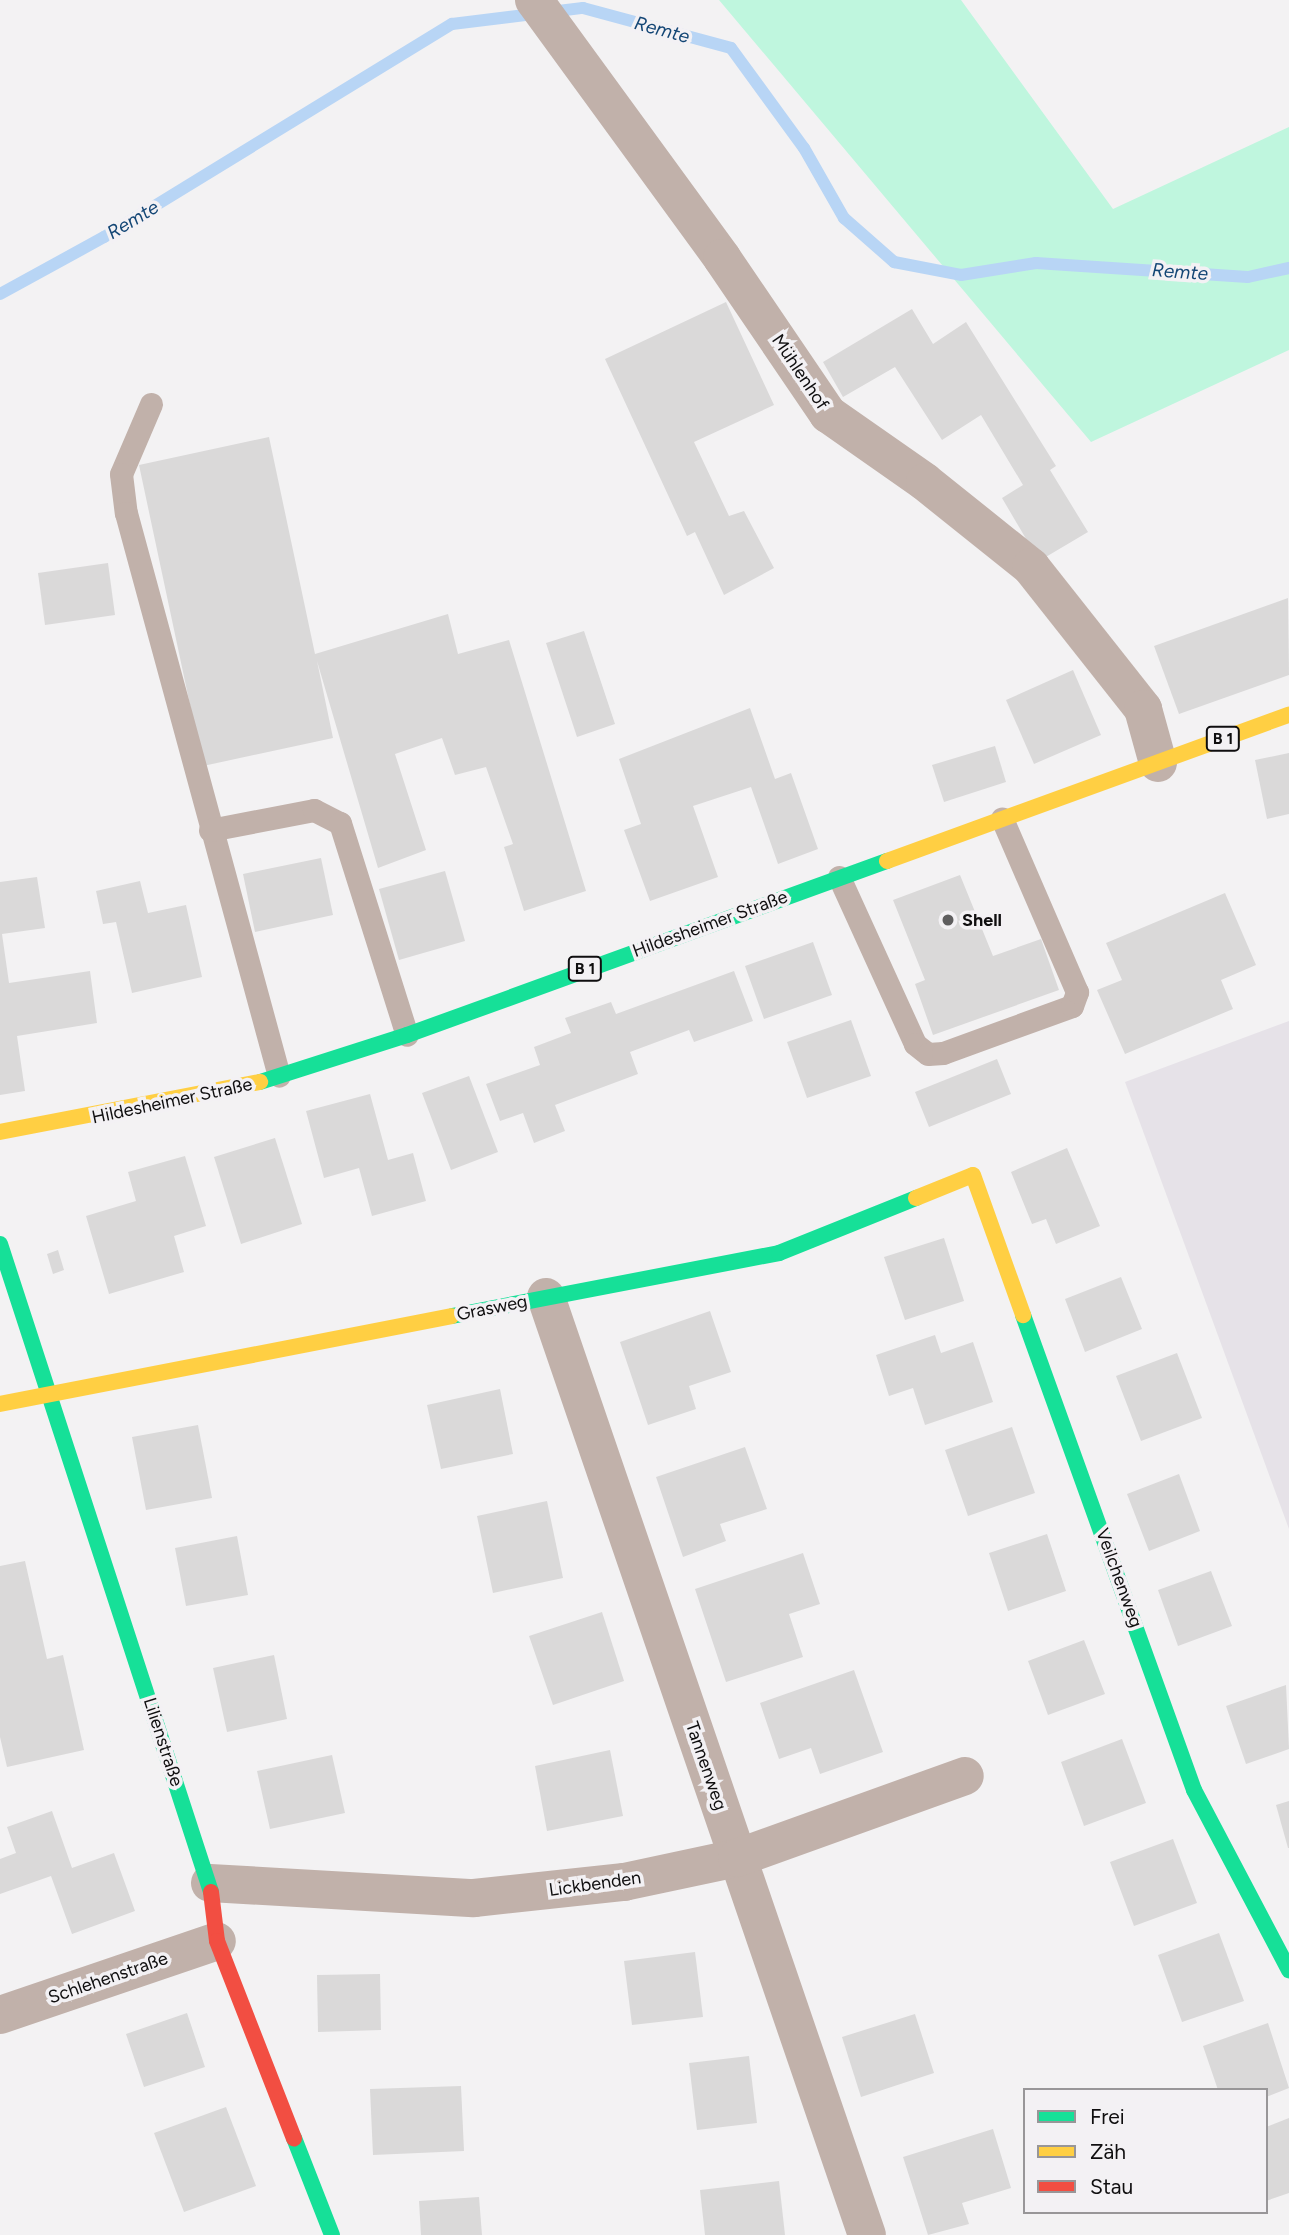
<!DOCTYPE html>
<meta charset="utf-8">
<style>
body{margin:0}
#map{position:relative;width:1289px;height:2235px;overflow:hidden;background:#f3f2f3;font-family:Figtree,sans-serif}
div>[style]{position:absolute}
[style*='--x']{left:calc(var(--x)*1px);top:calc(var(--y)*1px);width:calc(var(--w)*1px);rotate:calc(var(--a)*1deg)}
.built>*{inset:0;background:#e6e2e8}
.green>*{inset:0;background:#bff6de}
.stream>*{height:12px;margin:-6px;padding:0 6px;transform-origin:6px;border-radius:6px;background:#b8d5f5}
.building>*{inset:0;background:#dad9d9}
.lane>*{height:23px;margin:-11.5px;padding:0 11.5px;transform-origin:11.5px;border-radius:11.5px;background:#c1b1aa}
.street>*{height:38px;margin:-19px;padding:0 19px;transform-origin:19px;border-radius:19px;background:#c1b1aa}
.fast>*{height:16px;margin:-8px;padding:0 8px;transform-origin:8px;border-radius:8px;background:#16e098}
.slow>*{height:16px;margin:-8px;padding:0 8px;transform-origin:8px;border-radius:8px;background:#ffcf43}
.jam>*{height:16px;margin:-8px;padding:0 8px;transform-origin:8px;border-radius:8px;background:#f24e42}
.dots>*{width:19px;height:19px;translate:-50% -50%;box-sizing:border-box;border:4px solid #f3f1f4;border-radius:50%}
span{translate:-50% -50%;white-space:nowrap;text-align:center;line-height:1.15;-webkit-text-stroke:7px #f3f1f4;paint-order:stroke}
.shield-label span{padding:2px 5px;background:#f3f1f4;border:2px solid;border-radius:5px;-webkit-text-stroke-width:0}
.shield-label{font-size:16px;color:#0f0e0f;font-weight:700}
.street-label{font-size:18px;color:#0f0e0f}
.poi-label{font-size:18px;color:#0f0e0f;font-weight:700}
.left{translate:0 -50%;text-align:left}
.water-label{font-size:19px;color:#134675;font-style:italic}
.legend{position:absolute;left:1023px;top:2088px;width:245px;height:126px;box-sizing:border-box;background:#f3f1f4;border:2px solid #989698;margin:0;padding:9px 12px;list-style:none;font-size:21px;color:#0f0e0f}
.legend li{display:flex;align-items:center;gap:14px;height:35px}
.legend b{width:35px;border:2px solid #989698}
</style>
<div id="map">
<div class="built">
<div style="clip-path:polygon(1289px 1021px,1289px 1529px,1125px 1082px)"></div>
</div>
<div class="green">
<div style="clip-path:polygon(719px 0,961px 0,1113px 209px,1289px 127px,1289px 350px,1091px 442px)"></div>
</div>
<div class="stream">
<div style="--x:0;--y:294;--w:119;--a:-28.7"></div>
<div style="--x:104;--y:237;--w:408;--a:-31.5"></div>
<div style="--x:452;--y:24;--w:132;--a:-7"></div>
<div style="--x:583;--y:8;--w:153;--a:15.1"></div>
<div style="--x:731;--y:48;--w:124;--a:53.9"></div>
<div style="--x:804;--y:148;--w:81;--a:60.3"></div>
<div style="--x:844;--y:218;--w:67;--a:41.3"></div>
<div style="--x:894;--y:262;--w:68;--a:11"></div>
<div style="--x:961;--y:275;--w:76;--a:-9.1"></div>
<div style="--x:1036;--y:263;--w:212;--a:3.8"></div>
<div style="--x:1248;--y:277;--w:42;--a:-12.4"></div>
</div>
<div class="building">
<div style="clip-path:polygon(726px 302px,774px 405px,694px 442px,729px 516px,744px 511px,774px 568px,724px 595px,695px 532px,687px 536px,605px 359px)"></div>
<div style="clip-path:polygon(912px 309px,933px 344px,966px 322px,1056px 466px,1050px 470px,1088px 532px,1039px 561px,1002px 498px,1023px 485px,981px 415px,942px 440px,895px 367px,843px 397px,823px 362px)"></div>
<div style="clip-path:polygon(269px 437px,315px 654px,448px 614px,458px 654px,509px 640px,586px 891px,524px 911px,504px 847px,513px 844px,486px 767px,455px 775px,442px 738px,395px 754px,426px 850px,378px 868px,317px 661px,333px 738px,203px 766px,139px 465px)"></div>
<div style="clip-path:polygon(108px 563px,115px 615px,45px 625px,38px 573px)"></div>
<div style="clip-path:polygon(1288px 598px,1289px 675px,1179px 714px,1154px 646px)"></div>
<div style="clip-path:polygon(584px 631px,615px 724px,577px 737px,546px 643px)"></div>
<div style="clip-path:polygon(1073px 670px,1101px 735px,1034px 764px,1006px 700px)"></div>
<div style="clip-path:polygon(750px 708px,775px 779px,791px 773px,818px 849px,778px 864px,751px 787px,693px 806px,718px 877px,650px 901px,624px 830px,641px 824px,619px 759px)"></div>
<div style="clip-path:polygon(995px 746px,1006px 782px,944px 802px,932px 765px)"></div>
<div style="clip-path:polygon(1289px 753px,1289px 814px,1267px 819px,1255px 760px)"></div>
<div style="clip-path:polygon(321px 858px,333px 915px,255px 932px,243px 874px)"></div>
<div style="clip-path:polygon(445px 871px,465px 941px,399px 960px,379px 889px)"></div>
<div style="clip-path:polygon(960px 875px,993px 956px,1041px 939px,1059px 990px,933px 1035px,915px 984px,925px 980px,893px 900px)"></div>
<div style="clip-path:polygon(37px 877px,45px 928px,2px 934px,9px 983px,90px 971px,97px 1023px,17px 1036px,25px 1091px,0 1095px,0 882px)"></div>
<div style="clip-path:polygon(140px 881px,148px 913px,186px 905px,202px 977px,132px 993px,116px 922px,103px 924px,96px 891px)"></div>
<div style="clip-path:polygon(1225px 893px,1256px 965px,1221px 980px,1233px 1009px,1125px 1054px,1097px 990px,1122px 980px,1106px 943px)"></div>
<div style="clip-path:polygon(813px 942px,832px 995px,764px 1019px,745px 966px)"></div>
<div style="clip-path:polygon(734px 971px,753px 1021px,694px 1042px,689px 1030px,630px 1052px,638px 1074px,555px 1105px,565px 1131px,534px 1143px,523px 1113px,500px 1121px,486px 1084px,540px 1065px,534px 1047px,571px 1033px,565px 1018px,611px 1002px,616px 1014px)"></div>
<div style="clip-path:polygon(851px 1020px,871px 1076px,807px 1098px,787px 1042px)"></div>
<div style="clip-path:polygon(997px 1059px,1011px 1094px,929px 1127px,915px 1092px)"></div>
<div style="clip-path:polygon(469px 1076px,498px 1152px,451px 1170px,422px 1093px)"></div>
<div style="clip-path:polygon(370px 1094px,388px 1160px,413px 1153px,426px 1201px,372px 1216px,359px 1168px,324px 1178px,306px 1111px)"></div>
<div style="clip-path:polygon(275px 1138px,302px 1224px,241px 1244px,214px 1157px)"></div>
<div style="clip-path:polygon(1067px 1148px,1100px 1226px,1056px 1244px,1046px 1219px,1032px 1224px,1011px 1172px)"></div>
<div style="clip-path:polygon(185px 1156px,206px 1226px,174px 1236px,184px 1272px,109px 1294px,86px 1216px,136px 1201px,128px 1172px)"></div>
<div style="clip-path:polygon(944px 1238px,964px 1301px,905px 1320px,884px 1257px)"></div>
<div style="clip-path:polygon(58px 1250px,64px 1270px,53px 1274px,47px 1254px)"></div>
<div style="clip-path:polygon(1121px 1277px,1142px 1329px,1085px 1352px,1065px 1299px)"></div>
<div style="clip-path:polygon(710px 1311px,731px 1372px,689px 1386px,696px 1409px,648px 1425px,620px 1342px)"></div>
<div style="clip-path:polygon(935px 1335px,941px 1353px,973px 1342px,993px 1402px,925px 1425px,913px 1388px,889px 1396px,876px 1355px)"></div>
<div style="clip-path:polygon(1177px 1353px,1202px 1418px,1141px 1441px,1116px 1376px)"></div>
<div style="clip-path:polygon(500px 1389px,513px 1454px,441px 1469px,427px 1405px)"></div>
<div style="clip-path:polygon(198px 1425px,212px 1498px,146px 1510px,132px 1437px)"></div>
<div style="clip-path:polygon(1012px 1427px,1035px 1493px,968px 1516px,945px 1450px)"></div>
<div style="clip-path:polygon(745px 1447px,767px 1509px,720px 1524px,726px 1541px,683px 1557px,656px 1477px)"></div>
<div style="clip-path:polygon(1179px 1474px,1200px 1531px,1149px 1551px,1127px 1494px)"></div>
<div style="clip-path:polygon(547px 1501px,563px 1578px,493px 1593px,477px 1516px)"></div>
<div style="clip-path:polygon(1047px 1534px,1066px 1591px,1008px 1611px,989px 1553px)"></div>
<div style="clip-path:polygon(237px 1536px,248px 1595px,186px 1606px,175px 1548px)"></div>
<div style="clip-path:polygon(803px 1553px,820px 1604px,789px 1614px,803px 1657px,726px 1682px,695px 1589px)"></div>
<div style="clip-path:polygon(25px 1561px,47px 1659px,63px 1655px,84px 1750px,7px 1767px,0 1737px,0 1566px)"></div>
<div style="clip-path:polygon(1211px 1571px,1232px 1626px,1178px 1646px,1158px 1590px)"></div>
<div style="clip-path:polygon(602px 1612px,624px 1681px,553px 1705px,529px 1636px)"></div>
<div style="clip-path:polygon(1084px 1640px,1105px 1694px,1048px 1715px,1028px 1661px)"></div>
<div style="clip-path:polygon(274px 1655px,287px 1719px,227px 1732px,213px 1668px)"></div>
<div style="clip-path:polygon(854px 1670px,883px 1752px,820px 1774px,811px 1748px,779px 1759px,760px 1703px)"></div>
<div style="clip-path:polygon(1286px 1685px,1289px 1749px,1246px 1764px,1226px 1706px)"></div>
<div style="clip-path:polygon(1122px 1739px,1146px 1803px,1084px 1826px,1061px 1762px)"></div>
<div style="clip-path:polygon(610px 1750px,623px 1816px,547px 1831px,535px 1766px)"></div>
<div style="clip-path:polygon(332px 1755px,345px 1813px,270px 1829px,257px 1771px)"></div>
<div style="clip-path:polygon(1289px 1801px,1289px 1848px,1288px 1848px,1276px 1805px)"></div>
<div style="clip-path:polygon(52px 1811px,72px 1868px,114px 1853px,135px 1911px,72px 1934px,51px 1876px,0 1894px,0 1859px,16px 1853px,7px 1827px)"></div>
<div style="clip-path:polygon(1173px 1839px,1197px 1903px,1134px 1926px,1110px 1862px)"></div>
<div style="clip-path:polygon(1219px 1933px,1244px 2001px,1182px 2022px,1158px 1955px)"></div>
<div style="clip-path:polygon(695px 1952px,703px 2017px,632px 2025px,624px 1961px)"></div>
<div style="clip-path:polygon(380px 1974px,381px 2030px,318px 2032px,317px 1975px)"></div>
<div style="clip-path:polygon(187px 2013px,205px 2067px,144px 2087px,126px 2034px)"></div>
<div style="clip-path:polygon(915px 2014px,934px 2073px,861px 2097px,842px 2037px)"></div>
<div style="clip-path:polygon(1268px 2023px,1289px 2088px,1266px 2097px,1266px 2090px,1218px 2090px,1203px 2046px)"></div>
<div style="clip-path:polygon(749px 2056px,757px 2123px,697px 2130px,689px 2063px)"></div>
<div style="clip-path:polygon(461px 2086px,464px 2151px,373px 2155px,370px 2089px)"></div>
<div style="clip-path:polygon(226px 2107px,256px 2186px,184px 2212px,154px 2133px)"></div>
<div style="clip-path:polygon(1289px 2118px,1289px 2193px,1266px 2201px,1266px 2127px)"></div>
<div style="clip-path:polygon(993px 2129px,1011px 2188px,962px 2203px,969px 2224px,928px 2235px,903px 2157px)"></div>
<div style="clip-path:polygon(779px 2181px,785px 2235px,705px 2235px,700px 2190px)"></div>
<div style="clip-path:polygon(479px 2197px,482px 2235px,421px 2235px,419px 2201px)"></div>
</div>
<div class="lane">
<div style="--x:151;--y:404;--w:76;--a:113.2"></div>
<div style="--x:121;--y:474;--w:39;--a:83"></div>
<div style="--x:126;--y:513;--w:583;--a:74.8"></div>
<div style="--x:210;--y:830;--w:106;--a:-10.9"></div>
<div style="--x:314;--y:810;--w:29;--a:27"></div>
<div style="--x:340;--y:823;--w:222;--a:72.5"></div>
<div style="--x:839;--y:877;--w:183;--a:65.5"></div>
<div style="--x:915;--y:1044;--w:16;--a:38"></div>
<div style="--x:928;--y:1054;--w:15;--a:-4"></div>
<div style="--x:943;--y:1053;--w:137;--a:-20"></div>
<div style="--x:1072;--y:1006;--w:15;--a:-70"></div>
<div style="--x:1077;--y:992;--w:189;--a:-113.4"></div>
</div>
<div class="street">
<div style="--x:534;--y:0;--w:319;--a:53.9"></div>
<div style="--x:722;--y:258;--w:189;--a:55.8"></div>
<div style="--x:828;--y:414;--w:118;--a:35"></div>
<div style="--x:925;--y:482;--w:136;--a:38.7"></div>
<div style="--x:1031;--y:567;--w:181;--a:51.7"></div>
<div style="--x:1143;--y:709;--w:56;--a:74.5"></div>
<div style="--x:546;--y:1297;--w:991;--a:71.11"></div>
<div style="--x:210;--y:1883;--w:264;--a:3.3"></div>
<div style="--x:474;--y:1898;--w:151;--a:-6.1"></div>
<div style="--x:624;--y:1882;--w:116;--a:-12"></div>
<div style="--x:737;--y:1858;--w:242;--a:-19.8"></div>
<div style="--x:0;--y:2015;--w:229;--a:-18.8"></div>
</div>
<div class="fast">
<div style="--x:260;--y:1082;--w:154;--a:-17.7"></div>
<div style="--x:407;--y:1035;--w:511;--a:-19.93"></div>
<div style="--x:0;--y:1244;--w:681;--a:71.96"></div>
<div style="--x:1023;--y:1315;--w:505;--a:70.2"></div>
<div style="--x:1194;--y:1790;--w:204;--a:62.2"></div>
<div style="--x:452;--y:1316;--w:333;--a:-10.9"></div>
<div style="--x:779;--y:1253;--w:148;--a:-21.9"></div>
<div style="--x:294;--y:2138;--w:104;--a:68.6"></div>
</div>
<div class="slow">
<div style="--x:887;--y:861;--w:428;--a:-20"></div>
<div style="--x:0;--y:1132;--w:265;--a:-10.9"></div>
<div style="--x:916;--y:1198;--w:61;--a:-22"></div>
<div style="--x:973;--y:1175;--w:149;--a:70.3"></div>
<div style="--x:0;--y:1404;--w:460;--a:-11"></div>
</div>
<div class="jam">
<div style="--x:211;--y:1892;--w:49;--a:83"></div>
<div style="--x:217;--y:1941;--w:212;--a:68.7"></div>
</div>
<div class="dots">
<div style="left:948px;top:920px;background:#5f5e5f"></div>
</div>
<div class="shield-label">
<span style="left:1223px;top:739px">B 1</span>
<span style="left:585px;top:969px">B 1</span>
</div>
<div class="street-label">
<span style="left:800px;top:372px;rotate:56deg">Mühlenhof</span>
<span style="left:710px;top:924px;rotate:-20deg">Hildesheimer Straße</span>
<span style="left:172px;top:1101px;rotate:-12deg">Hildesheimer Straße</span>
<span style="left:492px;top:1308px;rotate:-11deg">Grasweg</span>
<span style="left:1119px;top:1578px;rotate:70deg">Veilchenweg</span>
<span style="left:163px;top:1742px;rotate:72deg">Lilienstraße</span>
<span style="left:706px;top:1766px;rotate:71deg">Tannenweg</span>
<span style="left:595px;top:1884px;rotate:-8deg">Lickbenden</span>
<span style="left:108px;top:1978px;rotate:-19deg">Schlehenstraße</span>
</div>
<div class="poi-label">
<span class="left" style="left:962px;top:920px">Shell</span>
</div>
<div class="water-label">
<span style="left:662px;top:30px;rotate:15deg">Remte</span>
<span style="left:133px;top:220px;rotate:-31deg">Remte</span>
<span style="left:1180px;top:272px;rotate:4deg">Remte</span>
</div>
<ul class="legend">
<li><b style="height:9px;background:#16e098"></b>Frei</li>
<li><b style="height:9px;background:#ffcf43"></b>Zäh</li>
<li><b style="height:9px;background:#f24e42"></b>Stau</li>
</ul>
</div>
